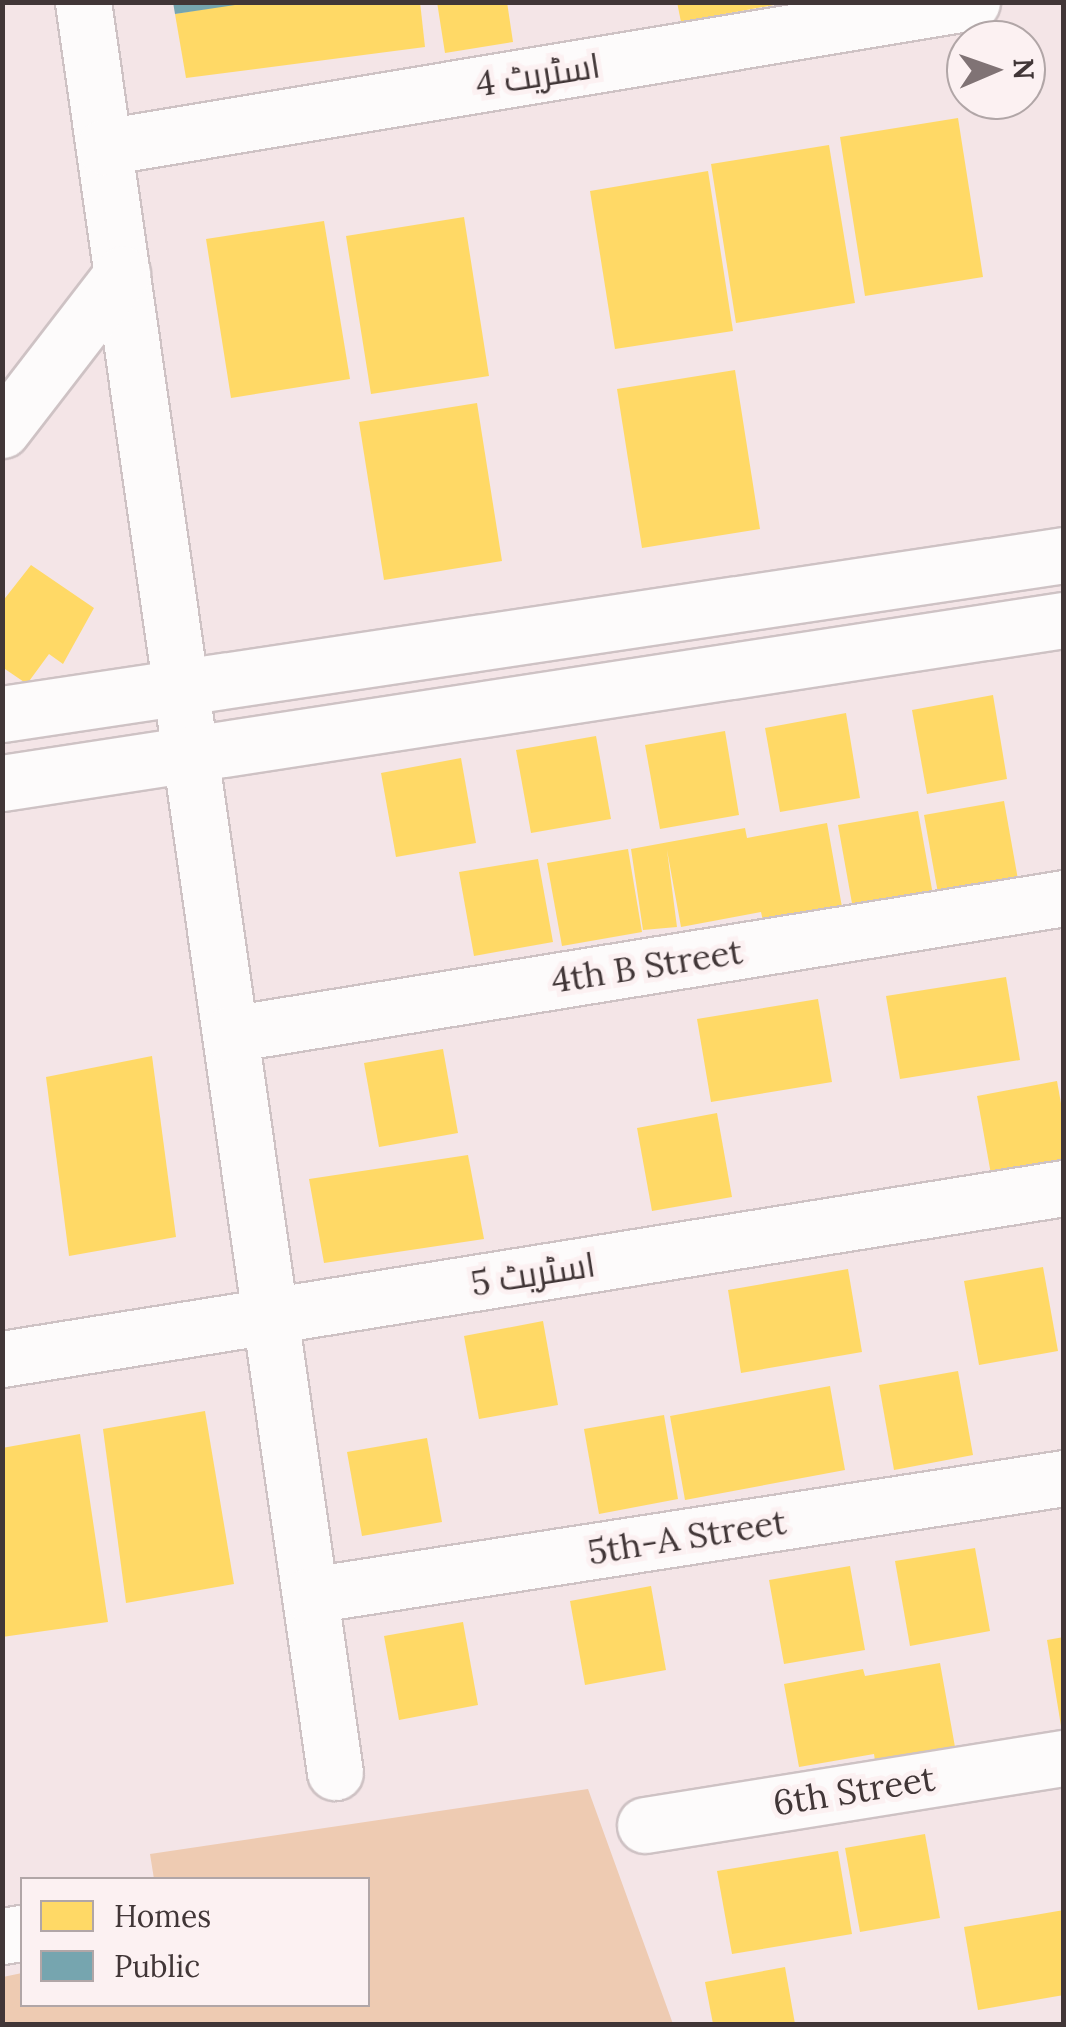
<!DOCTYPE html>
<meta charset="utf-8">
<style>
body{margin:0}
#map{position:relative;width:1066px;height:2027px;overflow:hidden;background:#f4e5e7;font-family:Lora,Cairo,serif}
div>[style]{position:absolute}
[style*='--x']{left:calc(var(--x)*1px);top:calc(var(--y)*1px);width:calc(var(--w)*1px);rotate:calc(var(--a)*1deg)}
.green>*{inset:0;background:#eecbb2}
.homes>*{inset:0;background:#ffd966}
.public>*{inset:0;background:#76a5af}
.roads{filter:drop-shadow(2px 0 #cec2c4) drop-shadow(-2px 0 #cec2c4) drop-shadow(0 2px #cec2c4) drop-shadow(0 -2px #cec2c4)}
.minor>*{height:55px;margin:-27.5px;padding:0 27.5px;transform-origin:27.5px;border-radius:27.5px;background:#fdfbfb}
span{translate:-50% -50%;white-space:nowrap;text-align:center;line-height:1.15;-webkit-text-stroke:10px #fcf1f2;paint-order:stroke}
.street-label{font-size:35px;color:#413637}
.frame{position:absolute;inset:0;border:5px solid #413637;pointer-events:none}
.legend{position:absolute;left:20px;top:1877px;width:350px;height:130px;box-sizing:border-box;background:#fcf1f2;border:2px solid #b1a6a7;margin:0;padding:12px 18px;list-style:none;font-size:30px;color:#413637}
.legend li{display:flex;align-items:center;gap:20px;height:50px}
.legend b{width:50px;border:2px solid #b1a6a7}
.north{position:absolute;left:946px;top:20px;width:100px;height:100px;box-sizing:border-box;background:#fcf1f2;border:2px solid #b1a6a7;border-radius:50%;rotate:88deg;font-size:28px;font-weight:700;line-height:40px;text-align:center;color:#413637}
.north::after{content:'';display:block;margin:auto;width:35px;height:45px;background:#807375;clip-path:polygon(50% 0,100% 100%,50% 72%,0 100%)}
</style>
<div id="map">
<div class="green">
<div style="clip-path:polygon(588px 1789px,673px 2024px,3px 2024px,3px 1977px,22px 1973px,22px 2004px,368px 2004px,368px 1880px,154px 1879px,150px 1854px)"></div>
</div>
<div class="homes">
<div style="clip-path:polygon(246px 2px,420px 2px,425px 47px,186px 78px,175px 14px)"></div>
<div style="clip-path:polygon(437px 2px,507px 2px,513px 42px,445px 53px)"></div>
<div style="clip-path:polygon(677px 2px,774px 2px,774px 5px,681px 22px)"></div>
<div style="clip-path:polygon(958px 118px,983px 277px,865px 296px,840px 137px)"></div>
<div style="clip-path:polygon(829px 145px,855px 303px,736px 323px,711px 164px)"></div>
<div style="clip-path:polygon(708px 171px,733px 331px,615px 349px,590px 191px)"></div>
<div style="clip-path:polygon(464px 217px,489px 376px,371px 394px,346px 236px)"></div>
<div style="clip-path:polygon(324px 221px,350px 379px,231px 398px,206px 239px)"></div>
<div style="clip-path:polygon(735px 370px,760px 529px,642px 548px,617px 389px)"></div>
<div style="clip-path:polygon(477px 403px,502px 561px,384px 580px,359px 422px)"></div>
<div style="clip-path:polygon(31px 565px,94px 608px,63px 664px,49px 654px,27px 684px,2px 667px,2px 602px)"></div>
<div style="clip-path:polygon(993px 695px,1007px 779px,927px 794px,912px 710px)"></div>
<div style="clip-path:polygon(846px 713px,860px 798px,780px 812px,765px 728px)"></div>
<div style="clip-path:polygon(725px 731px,739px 815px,660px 829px,645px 745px)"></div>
<div style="clip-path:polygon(596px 736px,611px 819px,531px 833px,516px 750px)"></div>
<div style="clip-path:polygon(461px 758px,476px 843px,396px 857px,381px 773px)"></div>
<div style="clip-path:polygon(1004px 801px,1019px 885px,939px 899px,924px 815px)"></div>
<div style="clip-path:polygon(918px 811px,933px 895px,853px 909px,838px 825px)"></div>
<div style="clip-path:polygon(827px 823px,842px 907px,763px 921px,761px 912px,681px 927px,667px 850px,677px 927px,643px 930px,631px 849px,745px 828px,747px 838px)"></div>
<div style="clip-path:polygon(628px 849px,642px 932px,562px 946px,547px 863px)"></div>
<div style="clip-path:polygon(538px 859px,553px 942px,474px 956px,459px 872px)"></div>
<div style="clip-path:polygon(1006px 977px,1020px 1060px,900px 1079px,886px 996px)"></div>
<div style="clip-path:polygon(818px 999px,832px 1082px,711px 1102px,697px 1019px)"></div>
<div style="clip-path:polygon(443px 1049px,458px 1133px,379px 1147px,364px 1063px)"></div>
<div style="clip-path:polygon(152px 1056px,176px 1237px,69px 1256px,46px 1077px)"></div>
<div style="clip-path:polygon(1057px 1081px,1064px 1120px,1064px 1167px,992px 1180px,977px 1096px)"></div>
<div style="clip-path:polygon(717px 1113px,732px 1197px,652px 1211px,637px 1128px)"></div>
<div style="clip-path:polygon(468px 1155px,484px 1239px,324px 1263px,309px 1179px)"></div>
<div style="clip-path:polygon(1043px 1267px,1058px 1351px,979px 1365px,964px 1281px)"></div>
<div style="clip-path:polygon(848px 1269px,862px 1352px,741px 1373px,728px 1290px)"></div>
<div style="clip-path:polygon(543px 1321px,558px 1405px,479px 1419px,464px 1336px)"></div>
<div style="clip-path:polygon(958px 1371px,973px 1455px,894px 1470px,879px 1385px)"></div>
<div style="clip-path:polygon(830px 1386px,845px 1470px,685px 1500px,670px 1416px)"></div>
<div style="clip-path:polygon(205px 1411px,234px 1584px,126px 1603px,103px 1429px)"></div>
<div style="clip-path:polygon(664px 1415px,678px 1499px,599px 1514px,584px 1429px)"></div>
<div style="clip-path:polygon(80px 1434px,108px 1622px,2px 1637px,2px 1448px)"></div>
<div style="clip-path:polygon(427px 1438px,442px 1522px,362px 1536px,347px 1452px)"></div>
<div style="clip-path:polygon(975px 1548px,990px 1631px,910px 1646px,895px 1561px)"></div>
<div style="clip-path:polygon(850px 1566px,865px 1650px,784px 1664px,769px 1580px)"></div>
<div style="clip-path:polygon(651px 1586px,666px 1670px,585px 1685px,570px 1601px)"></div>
<div style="clip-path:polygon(463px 1622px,478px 1705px,399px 1720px,384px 1636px)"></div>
<div style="clip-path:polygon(1064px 1637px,1064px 1725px,1061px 1726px,1047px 1640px)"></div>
<div style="clip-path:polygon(940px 1663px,955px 1747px,875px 1761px,874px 1754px,799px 1767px,784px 1684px,863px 1669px,865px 1676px)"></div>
<div style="clip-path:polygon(925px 1834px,940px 1918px,860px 1932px,845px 1848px)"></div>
<div style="clip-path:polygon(838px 1851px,852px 1934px,732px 1954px,717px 1871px)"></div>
<div style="clip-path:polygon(1064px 1910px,1064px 1995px,978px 2010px,964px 1927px)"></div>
<div style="clip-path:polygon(785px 1967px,795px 2024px,713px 2024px,705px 1982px)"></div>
</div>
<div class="public">
<div style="clip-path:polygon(173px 2px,235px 2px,235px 5px,175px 14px)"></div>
</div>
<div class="roads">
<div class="minor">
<div style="--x:83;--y:2;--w:1788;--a:81.9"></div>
<div style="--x:104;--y:147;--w:880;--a:-9.48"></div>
<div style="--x:2;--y:430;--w:197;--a:-52.4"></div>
<div style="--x:2;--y:714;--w:1074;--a:-8.51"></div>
<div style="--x:2;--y:783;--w:1074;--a:-8.73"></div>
<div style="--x:230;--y:1034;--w:845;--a:-9.26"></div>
<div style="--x:2;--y:1359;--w:1076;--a:-9.15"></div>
<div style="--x:310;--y:1595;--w:763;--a:-8.82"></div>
<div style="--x:645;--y:1825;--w:424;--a:-9.1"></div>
<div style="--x:2;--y:1936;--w:20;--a:-9"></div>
</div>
</div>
<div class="street-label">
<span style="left:538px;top:75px;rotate:-9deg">اسٹریٹ 4</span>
<span style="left:647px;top:966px;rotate:-9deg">4th B Street</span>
<span style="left:533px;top:1274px;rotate:-9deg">اسٹریٹ 5</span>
<span style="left:687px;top:1537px;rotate:-9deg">5th-A Street</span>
<span style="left:854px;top:1791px;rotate:-9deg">6th Street</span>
</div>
<div class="frame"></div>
<ul class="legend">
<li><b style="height:28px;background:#ffd966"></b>Homes</li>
<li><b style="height:28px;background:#76a5af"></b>Public</li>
</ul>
<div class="north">N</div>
</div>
